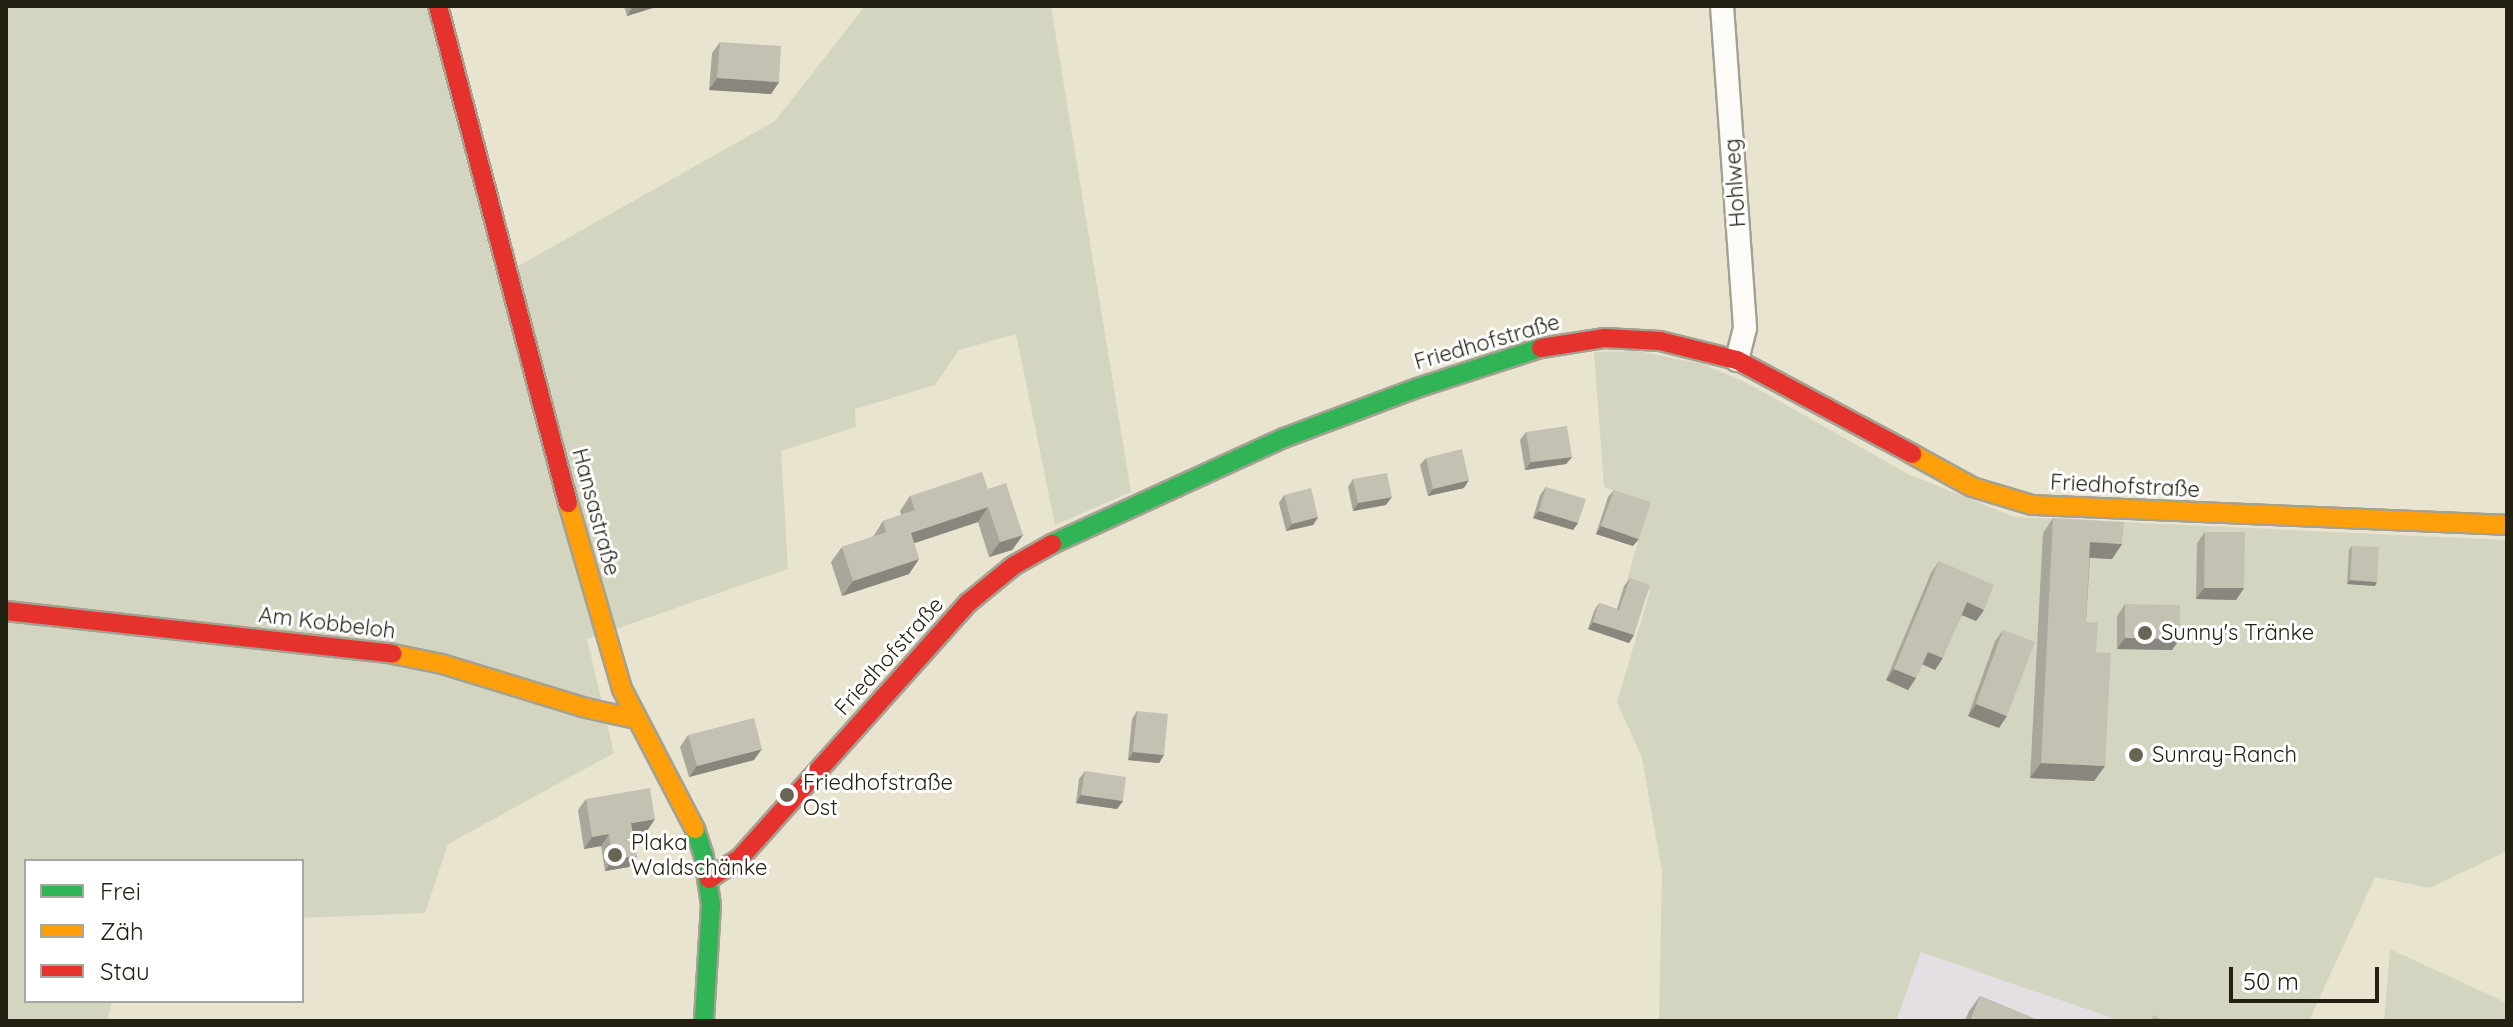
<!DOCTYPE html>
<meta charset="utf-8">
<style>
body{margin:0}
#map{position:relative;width:2513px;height:1027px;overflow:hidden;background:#e8e4d0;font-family:Quicksand,sans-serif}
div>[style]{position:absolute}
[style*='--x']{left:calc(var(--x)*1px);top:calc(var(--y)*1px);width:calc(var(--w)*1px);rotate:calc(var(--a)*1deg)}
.commercial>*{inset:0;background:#e4dfe2}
.green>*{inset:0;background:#d4d5c1}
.roads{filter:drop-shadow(2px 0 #a4a192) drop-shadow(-2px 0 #a4a192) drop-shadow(0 2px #a4a192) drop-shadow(0 -2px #a4a192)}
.street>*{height:22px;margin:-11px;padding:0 11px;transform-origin:11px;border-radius:11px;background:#fcfbf8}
.fast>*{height:18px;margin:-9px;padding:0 9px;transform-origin:9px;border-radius:9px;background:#30b455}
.slow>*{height:18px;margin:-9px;padding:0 9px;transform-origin:9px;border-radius:9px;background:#ff9f0a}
.jam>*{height:18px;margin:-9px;padding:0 9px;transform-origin:9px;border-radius:9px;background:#e5322d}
.wall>*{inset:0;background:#a9a69a}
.shaded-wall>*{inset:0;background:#89877d}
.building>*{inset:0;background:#c4c1b3}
.dots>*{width:22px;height:22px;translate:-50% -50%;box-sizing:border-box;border:4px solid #fff;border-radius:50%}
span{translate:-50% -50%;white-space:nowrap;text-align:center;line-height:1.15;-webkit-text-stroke:6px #fff;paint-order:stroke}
.street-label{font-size:22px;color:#242113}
.poi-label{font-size:22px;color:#242113}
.left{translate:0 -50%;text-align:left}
.frame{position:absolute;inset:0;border:8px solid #242113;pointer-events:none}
.legend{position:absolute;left:24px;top:859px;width:280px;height:144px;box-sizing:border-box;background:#fff;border:2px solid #a7a6a1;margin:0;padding:10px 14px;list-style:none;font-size:24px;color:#242113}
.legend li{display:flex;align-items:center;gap:16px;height:40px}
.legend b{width:40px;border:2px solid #a7a6a1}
.scale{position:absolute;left:2229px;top:967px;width:150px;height:36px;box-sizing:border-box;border:4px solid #242113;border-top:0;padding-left:10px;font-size:24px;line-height:28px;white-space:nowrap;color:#242113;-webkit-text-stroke:6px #fff;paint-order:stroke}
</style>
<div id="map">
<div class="commercial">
<div style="clip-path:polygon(1921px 951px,2072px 1002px,2121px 1021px,1896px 1021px)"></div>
</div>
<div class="green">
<div style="clip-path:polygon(6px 6px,426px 6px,497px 278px,775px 121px,865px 6px,1051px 6px,1131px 492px,1055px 525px,1016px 334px,959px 350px,935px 385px,855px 409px,856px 427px,781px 451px,788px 569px,587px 639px,614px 753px,448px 844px,425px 913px,302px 918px,302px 861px,26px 861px,26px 1001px,112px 1001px,107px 1021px,6px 1021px)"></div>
<div style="clip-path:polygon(1637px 351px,1703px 364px,1751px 385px,1908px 474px,2015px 517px,2507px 540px,2507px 851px,2430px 888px,2375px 877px,2309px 1021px,2121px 1021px,1921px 952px,1896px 1021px,1659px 1021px,1662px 872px,1642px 758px,1617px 702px,1650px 591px,1627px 580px,1649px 504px,1604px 487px,1594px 352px)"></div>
<div style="clip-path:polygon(2390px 949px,2507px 1003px,2507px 1021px,2384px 1021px)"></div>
</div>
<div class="roads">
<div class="street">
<div style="--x:1722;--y:6;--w:323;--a:85.9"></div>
<div style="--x:1745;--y:328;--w:33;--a:104"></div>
</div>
<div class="fast">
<div style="--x:1052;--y:544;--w:255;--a:-24.6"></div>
<div style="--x:1284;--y:438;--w:142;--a:-20.6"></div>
<div style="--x:1417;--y:388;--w:130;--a:-17.9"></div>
<div style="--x:695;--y:829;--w:29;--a:72"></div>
<div style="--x:704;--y:857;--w:49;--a:81.7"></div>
<div style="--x:711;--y:905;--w:116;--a:93.5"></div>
</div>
<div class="slow">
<div style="--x:1912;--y:454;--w:68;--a:28.8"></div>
<div style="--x:1972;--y:487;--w:63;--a:16.7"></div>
<div style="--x:2032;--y:505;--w:475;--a:2.4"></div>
<div style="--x:568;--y:503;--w:194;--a:73.8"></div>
<div style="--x:622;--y:689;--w:158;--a:62.5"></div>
<div style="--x:393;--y:654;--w:50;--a:11.5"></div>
<div style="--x:442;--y:664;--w:151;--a:17"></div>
<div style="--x:586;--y:708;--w:51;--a:12.4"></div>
</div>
<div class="jam">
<div style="--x:438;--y:6;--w:514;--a:75.34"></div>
<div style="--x:1541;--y:348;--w:65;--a:-8.9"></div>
<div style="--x:1605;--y:338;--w:55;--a:3.1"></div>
<div style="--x:1660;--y:341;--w:79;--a:13.9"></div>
<div style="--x:1737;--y:360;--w:199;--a:28.2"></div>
<div style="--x:6;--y:611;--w:389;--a:6.3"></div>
<div style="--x:709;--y:879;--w:37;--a:-34"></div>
<div style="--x:740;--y:858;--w:342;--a:-48.2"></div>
<div style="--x:968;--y:603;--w:58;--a:-39.4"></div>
<div style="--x:1013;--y:566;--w:45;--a:-29.4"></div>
</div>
</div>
<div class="wall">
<div style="clip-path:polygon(624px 6px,659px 6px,627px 16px)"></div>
<div style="clip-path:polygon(720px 42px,779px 82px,771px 94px,709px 90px,712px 53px)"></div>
<div style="clip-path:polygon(1526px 432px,1572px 457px,1566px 464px,1525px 470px,1520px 440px)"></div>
<div style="clip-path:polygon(1426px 458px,1464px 488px,1428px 496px,1420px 465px)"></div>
<div style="clip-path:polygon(1353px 479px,1386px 505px,1353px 511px,1348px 487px)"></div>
<div style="clip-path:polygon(1546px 487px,1578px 523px,1573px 530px,1533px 518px,1540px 495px)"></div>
<div style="clip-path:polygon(988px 489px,1023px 535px,1012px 550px,989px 557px,978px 522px,914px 543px,919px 559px,909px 574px,842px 596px,831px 562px,842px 547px,873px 537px,883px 521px,901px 515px,900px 511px,910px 496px)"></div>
<div style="clip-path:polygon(1614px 490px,1633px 546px,1596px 534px,1608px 497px)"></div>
<div style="clip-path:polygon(1284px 495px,1318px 517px,1313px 525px,1286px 531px,1279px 503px)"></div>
<div style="clip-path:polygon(2053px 518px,2122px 544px,2112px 559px,2090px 558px,2086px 622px,2096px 652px,2105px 766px,2094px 781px,2030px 778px,2043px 533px)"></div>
<div style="clip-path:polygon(2205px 532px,2244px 588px,2236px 600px,2196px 599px,2197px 543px)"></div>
<div style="clip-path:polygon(2352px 546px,2375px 586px,2347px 584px,2349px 550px)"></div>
<div style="clip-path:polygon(1939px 561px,1984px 610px,1976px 621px,1962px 615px,1935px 670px,1922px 664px,1916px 678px,1908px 690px,1886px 680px,1931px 573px)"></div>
<div style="clip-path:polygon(1630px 578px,1634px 635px,1629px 643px,1588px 629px,1594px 611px,1599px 603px,1617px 609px,1624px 586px)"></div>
<div style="clip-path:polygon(2125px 604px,2172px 650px,2117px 649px,2117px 616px)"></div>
<div style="clip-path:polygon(2003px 630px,1999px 728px,1968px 716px,1995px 641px)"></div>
<div style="clip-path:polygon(1137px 711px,1164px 755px,1159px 763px,1128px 760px,1132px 719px)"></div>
<div style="clip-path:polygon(688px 735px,754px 760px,689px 777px,680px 747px)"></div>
<div style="clip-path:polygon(1085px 771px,1123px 801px,1117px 809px,1076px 803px,1079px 779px)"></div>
<div style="clip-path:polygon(586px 799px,647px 831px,633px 833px,629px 867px,605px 871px,601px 846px,584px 849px,578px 810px)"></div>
<div style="clip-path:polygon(1980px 996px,2040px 1021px,1965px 1021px,1969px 1011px)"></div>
</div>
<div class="shaded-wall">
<div style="clip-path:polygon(638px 6px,659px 6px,627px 16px,632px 8px)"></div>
<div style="clip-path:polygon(717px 78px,779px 82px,771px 94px,709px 90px)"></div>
<div style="clip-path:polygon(1572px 457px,1566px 464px,1525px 470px,1531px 462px)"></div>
<div style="clip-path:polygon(1469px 480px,1464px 488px,1428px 496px,1433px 489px)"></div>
<div style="clip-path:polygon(1392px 497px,1386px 505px,1353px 511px,1358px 503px)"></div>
<div style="clip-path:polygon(988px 507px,978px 522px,900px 548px,911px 533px)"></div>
<div style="clip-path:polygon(1539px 511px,1578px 523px,1573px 530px,1533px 518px)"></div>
<div style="clip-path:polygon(1318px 517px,1313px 525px,1286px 531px,1292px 524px)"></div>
<div style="clip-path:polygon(1601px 526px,1639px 539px,1633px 546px,1596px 534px)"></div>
<div style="clip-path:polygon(1023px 535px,1012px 550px,989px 557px,1000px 542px)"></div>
<div style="clip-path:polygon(2090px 542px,2122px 544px,2112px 559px,2080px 557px)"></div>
<div style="clip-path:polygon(919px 559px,909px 574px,842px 596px,853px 581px)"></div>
<div style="clip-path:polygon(2350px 580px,2377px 582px,2375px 586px,2347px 584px)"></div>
<div style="clip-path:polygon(2204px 588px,2244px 588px,2236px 600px,2196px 599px)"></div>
<div style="clip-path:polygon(1967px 602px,1984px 610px,1976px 621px,1959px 614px)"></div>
<div style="clip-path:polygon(1593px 622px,1634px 635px,1629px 643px,1588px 629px)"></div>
<div style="clip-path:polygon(2125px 638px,2180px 639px,2172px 650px,2117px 649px)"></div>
<div style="clip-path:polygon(1928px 652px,1943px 658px,1935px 670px,1920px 663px)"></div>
<div style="clip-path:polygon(1894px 669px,1916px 678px,1908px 690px,1886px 680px)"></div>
<div style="clip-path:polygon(1976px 704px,2007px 716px,1999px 728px,1968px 716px)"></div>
<div style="clip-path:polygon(762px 749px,754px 760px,689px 777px,697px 766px)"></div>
<div style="clip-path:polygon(1133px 752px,1164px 755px,1159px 763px,1128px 760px)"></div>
<div style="clip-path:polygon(2041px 763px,2105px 766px,2094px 781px,2030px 778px)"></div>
<div style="clip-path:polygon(1081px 795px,1123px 801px,1117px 809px,1076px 803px)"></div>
<div style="clip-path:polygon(655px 819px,647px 831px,623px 835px,631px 823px)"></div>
<div style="clip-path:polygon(609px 834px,601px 846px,584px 849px,592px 837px)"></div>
<div style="clip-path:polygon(637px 856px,629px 867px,605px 871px,613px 859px)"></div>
</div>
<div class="building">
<div style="clip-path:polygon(720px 42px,781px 46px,779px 82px,717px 78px)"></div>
<div style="clip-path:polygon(1567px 426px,1572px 457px,1531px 462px,1526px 432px)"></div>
<div style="clip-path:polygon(1462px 449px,1469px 480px,1433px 489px,1426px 458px)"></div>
<div style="clip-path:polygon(982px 472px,988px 489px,1006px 483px,1023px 535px,1000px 542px,988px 507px,911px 533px,919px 559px,853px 581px,842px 547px,886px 532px,883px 521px,915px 510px,910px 496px)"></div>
<div style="clip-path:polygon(1387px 473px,1392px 497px,1358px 503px,1353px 479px)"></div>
<div style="clip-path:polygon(1546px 487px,1586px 499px,1578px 523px,1539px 511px)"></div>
<div style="clip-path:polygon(1311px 488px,1318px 517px,1292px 524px,1284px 495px)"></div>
<div style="clip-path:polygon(1614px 490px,1651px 502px,1639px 539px,1601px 526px)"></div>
<div style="clip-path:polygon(2053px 518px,2124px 522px,2122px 544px,2090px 542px,2086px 622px,2098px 623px,2096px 652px,2111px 653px,2105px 766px,2041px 763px)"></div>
<div style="clip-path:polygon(2205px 532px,2245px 532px,2244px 588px,2204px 588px)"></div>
<div style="clip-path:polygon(2352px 546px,2379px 547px,2377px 582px,2350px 580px)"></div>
<div style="clip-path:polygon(1939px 561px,1994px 585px,1984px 610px,1967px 602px,1943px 658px,1928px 652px,1916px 678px,1894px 669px)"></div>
<div style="clip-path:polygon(1630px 578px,1650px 585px,1634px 635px,1593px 622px,1599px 603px,1619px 610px)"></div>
<div style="clip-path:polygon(2125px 604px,2180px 605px,2180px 639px,2125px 638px)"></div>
<div style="clip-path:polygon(2003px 630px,2035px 642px,2007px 716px,1976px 704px)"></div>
<div style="clip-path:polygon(1137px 711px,1168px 714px,1164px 755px,1133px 752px)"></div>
<div style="clip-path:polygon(754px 718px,762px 749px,697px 766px,688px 735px)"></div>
<div style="clip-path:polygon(1085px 771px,1126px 777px,1123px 801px,1081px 795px)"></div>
<div style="clip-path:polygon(650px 788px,655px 819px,631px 823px,637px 856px,613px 859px,609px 834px,592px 837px,586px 799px)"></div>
<div style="clip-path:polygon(1980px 996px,2040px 1021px,1970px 1021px)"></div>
<div style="clip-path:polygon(2153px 1015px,2167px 1021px,2151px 1021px)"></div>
</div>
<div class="dots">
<div style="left:2145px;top:633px;background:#696555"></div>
<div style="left:2136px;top:755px;background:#696555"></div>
<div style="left:787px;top:795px;background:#696555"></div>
<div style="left:615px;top:855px;background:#696555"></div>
</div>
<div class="street-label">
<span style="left:1735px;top:183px;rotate:-94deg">Hohlweg</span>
<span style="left:1487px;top:342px;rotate:-16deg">Friedhofstraße</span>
<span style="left:2125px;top:486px;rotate:3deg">Friedhofstraße</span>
<span style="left:596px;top:512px;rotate:75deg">Hansastraße</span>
<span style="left:327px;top:623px;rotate:7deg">Am Kobbeloh</span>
<span style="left:889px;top:656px;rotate:-48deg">Friedhofstraße</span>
</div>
<div class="poi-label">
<span class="left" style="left:2161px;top:633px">Sunny's Tränke</span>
<span class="left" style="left:2152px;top:755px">Sunray-Ranch</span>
<span class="left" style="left:803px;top:795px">Friedhofstraße<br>Ost</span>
<span class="left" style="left:631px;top:855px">Plaka<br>Waldschänke</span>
</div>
<div class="frame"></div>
<ul class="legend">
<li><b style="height:10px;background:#30b455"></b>Frei</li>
<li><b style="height:10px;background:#ff9f0a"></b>Zäh</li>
<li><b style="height:10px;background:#e5322d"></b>Stau</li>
</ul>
<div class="scale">50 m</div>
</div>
